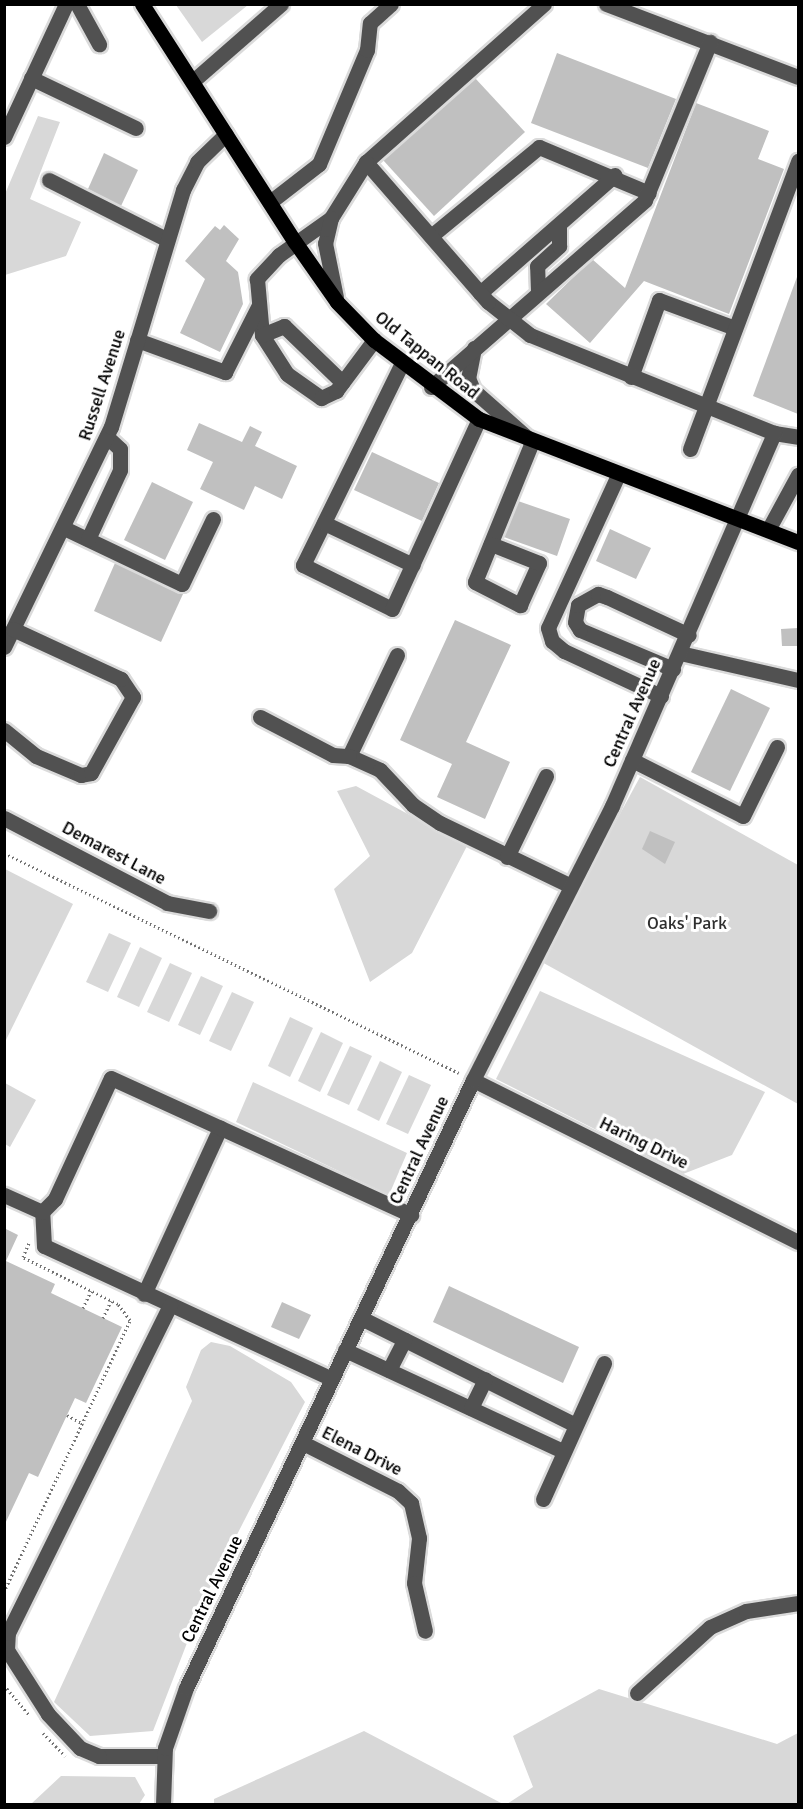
<!DOCTYPE html>
<style>
body{margin:0}
#map{position:relative;width:803px;height:1809px;overflow:hidden;background:#fff;font-family:Signika,sans-serif}
div>[style]{position:absolute}
[style*='--x']{left:calc(var(--x)*1px);top:calc(var(--y)*1px);width:calc(var(--w)*1px);rotate:calc(var(--a)*1deg)}
.green>*{inset:0;background:#d8d8d8}
.building>*{inset:0;background:#c0c0c0}
.path>*{height:3px;margin-top:-1.5px;transform-origin:0;background:repeating-linear-gradient(90deg,#737373 0 1.5px,transparent 0 4.5px)}
.roads{filter:drop-shadow(2px 0 #dbdbdb) drop-shadow(-2px 0 #dbdbdb) drop-shadow(0 2px #dbdbdb) drop-shadow(0 -2px #dbdbdb)}
.minor>*{height:15px;margin:-7.5px;padding:0 7.5px;transform-origin:7.5px;border-radius:7.5px;background:#515151}
.major>*{height:15px;margin:-7.5px;padding:0 7.5px;transform-origin:7.5px;border-radius:7.5px;background:#000}
span{translate:-50% -50%;white-space:nowrap;text-align:center;line-height:1.15;-webkit-text-stroke:6px #fff;paint-order:stroke}
.street-label{font-size:18px;color:#000}
.park-label{font-size:18px;color:#2f2f2f}
.frame{position:absolute;inset:0;border:6px solid #000;pointer-events:none}
</style>
<div id="map">
<div class="green">
<div style="clip-path:polygon(176px 5px,248px 5px,202px 42px)"></div>
<div style="clip-path:polygon(38px 116px,60px 122px,30px 199px,81px 222px,66px 256px,5px 275px,5px 194px)"></div>
<div style="clip-path:polygon(640px 777px,798px 865px,798px 1104px,540px 961px)"></div>
<div style="clip-path:polygon(356px 786px,467px 846px,412px 953px,370px 982px,334px 889px,370px 856px,337px 791px)"></div>
<div style="clip-path:polygon(5px 869px,73px 904px,5px 1042px)"></div>
<div style="clip-path:polygon(109px 933px,131px 943px,108px 992px,86px 982px)"></div>
<div style="clip-path:polygon(140px 947px,162px 958px,139px 1007px,117px 997px)"></div>
<div style="clip-path:polygon(170px 963px,192px 973px,169px 1022px,147px 1012px)"></div>
<div style="clip-path:polygon(201px 976px,223px 986px,200px 1035px,178px 1025px)"></div>
<div style="clip-path:polygon(540px 991px,765px 1092px,732px 1155px,683px 1174px,496px 1079px)"></div>
<div style="clip-path:polygon(232px 992px,254px 1002px,231px 1051px,209px 1041px)"></div>
<div style="clip-path:polygon(290px 1017px,313px 1028px,290px 1077px,268px 1066px)"></div>
<div style="clip-path:polygon(321px 1032px,343px 1043px,320px 1092px,298px 1081px)"></div>
<div style="clip-path:polygon(350px 1046px,372px 1056px,349px 1105px,327px 1095px)"></div>
<div style="clip-path:polygon(380px 1061px,402px 1072px,379px 1121px,357px 1110px)"></div>
<div style="clip-path:polygon(409px 1075px,431px 1085px,408px 1134px,386px 1124px)"></div>
<div style="clip-path:polygon(253px 1082px,407px 1153px,389px 1195px,236px 1122px)"></div>
<div style="clip-path:polygon(5px 1083px,36px 1100px,10px 1147px,5px 1144px)"></div>
<div style="clip-path:polygon(211px 1342px,230px 1346px,291px 1382px,305px 1402px,204px 1599px,153px 1731px,90px 1736px,54px 1702px,192px 1401px,186px 1387px,201px 1350px)"></div>
<div style="clip-path:polygon(599px 1689px,777px 1744px,798px 1733px,798px 1804px,507px 1804px,533px 1787px,513px 1736px)"></div>
<div style="clip-path:polygon(364px 1731px,503px 1804px,214px 1804px,214px 1799px)"></div>
<div style="clip-path:polygon(61px 1776px,135px 1777px,145px 1795px,139px 1804px,31px 1804px)"></div>
</div>
<div class="building">
<div style="clip-path:polygon(557px 53px,676px 99px,648px 168px,531px 123px)"></div>
<div style="clip-path:polygon(475px 78px,525px 132px,434px 216px,383px 160px)"></div>
<div style="clip-path:polygon(696px 103px,769px 131px,758px 159px,784px 169px,729px 314px,644px 281px,590px 343px,546px 304px,592px 259px,625px 288px)"></div>
<div style="clip-path:polygon(104px 153px,138px 170px,121px 206px,88px 189px)"></div>
<div style="clip-path:polygon(224px 225px,239px 239px,226px 261px,238px 272px,243px 304px,220px 352px,180px 333px,205px 279px,185px 261px,215px 226px,220px 230px)"></div>
<div style="clip-path:polygon(797px 277px,798px 278px,798px 414px,753px 396px)"></div>
<div style="clip-path:polygon(199px 423px,242px 442px,250px 426px,262px 432px,255px 446px,297px 466px,282px 499px,255px 486px,244px 510px,200px 489px,213px 462px,187px 450px)"></div>
<div style="clip-path:polygon(372px 452px,439px 483px,422px 521px,354px 490px)"></div>
<div style="clip-path:polygon(152px 482px,193px 502px,165px 560px,124px 540px)"></div>
<div style="clip-path:polygon(518px 501px,570px 519px,557px 556px,504px 537px)"></div>
<div style="clip-path:polygon(610px 529px,651px 548px,636px 579px,596px 561px)"></div>
<div style="clip-path:polygon(115px 563px,183px 594px,161px 642px,94px 611px)"></div>
<div style="clip-path:polygon(455px 620px,511px 645px,466px 742px,510px 762px,485px 819px,437px 797px,452px 764px,400px 740px)"></div>
<div style="clip-path:polygon(798px 628px,798px 646px,782px 646px,781px 629px)"></div>
<div style="clip-path:polygon(731px 689px,770px 708px,730px 791px,691px 772px)"></div>
<div style="clip-path:polygon(650px 831px,675px 842px,665px 864px,642px 849px)"></div>
<div style="clip-path:polygon(4px 1228px,18px 1235px,6px 1261px,55px 1284px,51px 1293px,122px 1327px,86px 1403px,75px 1398px,38px 1477px,29px 1473px,4px 1526px)"></div>
<div style="clip-path:polygon(449px 1286px,579px 1347px,563px 1383px,433px 1322px)"></div>
<div style="clip-path:polygon(282px 1302px,311px 1315px,299px 1339px,271px 1327px)"></div>
</div>
<div class="path">
<div style="--x:4;--y:853;--w:505;--a:25.8"></div>
<div style="--x:83;--y:1308;--w:19;--a:-65"></div>
<div style="--x:103;--y:1318;--w:19;--a:-65"></div>
<div style="--x:67;--y:1415;--w:18;--a:29"></div>
<div style="--x:4;--y:1592;--w:300;--a:-65.1"></div>
<div style="--x:130;--y:1320;--w:20;--a:-127"></div>
<div style="--x:118;--y:1304;--w:106;--a:-153.7"></div>
<div style="--x:23;--y:1257;--w:15;--a:-67"></div>
<div style="--x:4;--y:1685;--w:40;--a:50"></div>
<div style="--x:43;--y:1733;--w:32;--a:46"></div>
</div>
<div class="roads">
<div class="minor">
<div style="--x:77;--y:4;--w:46;--a:61.2"></div>
<div style="--x:606;--y:4;--w:205;--a:20.8"></div>
<div style="--x:31;--y:78;--w:116;--a:25.5"></div>
<div style="--x:193;--y:81;--w:117;--a:-41.2"></div>
<div style="--x:4;--y:137;--w:147;--a:-65"></div>
<div style="--x:366;--y:162;--w:238;--a:-41.6"></div>
<div style="--x:49;--y:180;--w:129;--a:26.8"></div>
<div style="--x:270;--y:202;--w:62;--a:-37.8"></div>
<div style="--x:319;--y:164;--w:124;--a:-67.2"></div>
<div style="--x:367;--y:50;--w:27;--a:-84"></div>
<div style="--x:370;--y:23;--w:28;--a:-42"></div>
<div style="--x:331;--y:218;--w:64;--a:144.6"></div>
<div style="--x:279;--y:255;--w:33;--a:133"></div>
<div style="--x:257;--y:279;--w:56;--a:84.9"></div>
<div style="--x:262;--y:335;--w:46;--a:57.3"></div>
<div style="--x:287;--y:374;--w:42;--a:35.2"></div>
<div style="--x:321;--y:398;--w:17;--a:-25"></div>
<div style="--x:336;--y:391;--w:64;--a:-53.3"></div>
<div style="--x:431;--y:236;--w:140;--a:-39.5"></div>
<div style="--x:539;--y:147;--w:119;--a:22.7"></div>
<div style="--x:538;--y:291;--w:25;--a:-92"></div>
<div style="--x:537;--y:266;--w:30;--a:-42"></div>
<div style="--x:559;--y:246;--w:20;--a:-90"></div>
<div style="--x:480;--y:293;--w:179;--a:-41.2"></div>
<div style="--x:262;--y:335;--w:24;--a:-22"></div>
<div style="--x:284;--y:326;--w:81;--a:44"></div>
<div style="--x:137;--y:340;--w:94;--a:20"></div>
<div style="--x:225;--y:372;--w:75;--a:-63.1"></div>
<div style="--x:474;--y:348;--w:31;--a:101"></div>
<div style="--x:468;--y:378;--w:13;--a:67"></div>
<div style="--x:473;--y:390;--w:79;--a:41.4"></div>
<div style="--x:532;--y:442;--w:151;--a:112.2"></div>
<div style="--x:475;--y:582;--w:51;--a:27.1"></div>
<div style="--x:520;--y:605;--w:46;--a:-65.7"></div>
<div style="--x:539;--y:563;--w:52;--a:-158.4"></div>
<div style="--x:402;--y:363;--w:225;--a:116.1"></div>
<div style="--x:303;--y:565;--w:99;--a:26.3"></div>
<div style="--x:392;--y:609;--w:209;--a:-65.4"></div>
<div style="--x:631;--y:377;--w:82;--a:-70"></div>
<div style="--x:659;--y:300;--w:81;--a:20.2"></div>
<div style="--x:431;--y:387;--w:284;--a:-41.1"></div>
<div style="--x:645;--y:200;--w:171;--a:-67.6"></div>
<div style="--x:774;--y:433;--w:24;--a:9"></div>
<div style="--x:690;--y:449;--w:308;--a:-69.4"></div>
<div style="--x:618;--y:475;--w:168;--a:114.6"></div>
<div style="--x:548;--y:628;--w:14;--a:73"></div>
<div style="--x:552;--y:641;--w:16;--a:40"></div>
<div style="--x:564;--y:651;--w:107;--a:24.9"></div>
<div style="--x:324;--y:523;--w:98;--a:25.3"></div>
<div style="--x:66;--y:529;--w:128;--a:25.4"></div>
<div style="--x:182;--y:584;--w:72;--a:-64.5"></div>
<div style="--x:768;--y:530;--w:63;--a:-61.4"></div>
<div style="--x:88;--y:539;--w:76;--a:-65.1"></div>
<div style="--x:120;--y:470;--w:21;--a:-90"></div>
<div style="--x:120;--y:449;--w:18;--a:-137"></div>
<div style="--x:4;--y:647;--w:245;--a:-64.1"></div>
<div style="--x:111;--y:427;--w:248;--a:-73.1"></div>
<div style="--x:183;--y:190;--w:31;--a:-63"></div>
<div style="--x:197;--y:162;--w:40;--a:-44"></div>
<div style="--x:680;--y:653;--w:121;--a:12.9"></div>
<div style="--x:397;--y:655;--w:112;--a:115.4"></div>
<div style="--x:349;--y:756;--w:34;--a:24"></div>
<div style="--x:380;--y:770;--w:48;--a:46.7"></div>
<div style="--x:413;--y:805;--w:32;--a:34"></div>
<div style="--x:440;--y:823;--w:145;--a:25.7"></div>
<div style="--x:673;--y:669;--w:101;--a:-157.2"></div>
<div style="--x:580;--y:630;--w:9;--a:-122"></div>
<div style="--x:575;--y:622;--w:17;--a:-80"></div>
<div style="--x:578;--y:605;--w:23;--a:-29"></div>
<div style="--x:598;--y:594;--w:9;--a:18"></div>
<div style="--x:607;--y:597;--w:90;--a:24.9"></div>
<div style="--x:260;--y:717;--w:82;--a:27.5"></div>
<div style="--x:333;--y:755;--w:16;--a:4"></div>
<div style="--x:4;--y:730;--w:41;--a:39.1"></div>
<div style="--x:36;--y:756;--w:49;--a:22.9"></div>
<div style="--x:81;--y:775;--w:10;--a:-11"></div>
<div style="--x:91;--y:773;--w:87;--a:-61.1"></div>
<div style="--x:133;--y:697;--w:22;--a:-124"></div>
<div style="--x:121;--y:679;--w:119;--a:-155.2"></div>
<div style="--x:632;--y:760;--w:124;--a:26.8"></div>
<div style="--x:743;--y:816;--w:77;--a:-63.8"></div>
<div style="--x:4;--y:818;--w:184;--a:27.5"></div>
<div style="--x:167;--y:903;--w:43;--a:10.8"></div>
<div style="--x:507;--y:857;--w:90;--a:-64.3"></div>
<div style="--x:473;--y:1080;--w:363;--a:26.5"></div>
<div style="--x:4;--y:1195;--w:42;--a:24.1"></div>
<div style="--x:144;--y:1294;--w:183;--a:-65.4"></div>
<div style="--x:361;--y:1318;--w:238;--a:26.5"></div>
<div style="--x:345;--y:1350;--w:240;--a:24.9"></div>
<div style="--x:389;--y:1370;--w:34;--a:-63"></div>
<div style="--x:330;--y:1378;--w:315;--a:-155.2"></div>
<div style="--x:44;--y:1246;--w:34;--a:-93"></div>
<div style="--x:42;--y:1212;--w:18;--a:-45"></div>
<div style="--x:55;--y:1199;--w:133;--a:-65.2"></div>
<div style="--x:111;--y:1078;--w:330;--a:24.5"></div>
<div style="--x:471;--y:1408;--w:32;--a:-64"></div>
<div style="--x:303;--y:1443;--w:106;--a:26.8"></div>
<div style="--x:398;--y:1491;--w:18;--a:43"></div>
<div style="--x:411;--y:1503;--w:36;--a:77"></div>
<div style="--x:419;--y:1538;--w:45;--a:96.3"></div>
<div style="--x:414;--y:1583;--w:49;--a:77.1"></div>
<div style="--x:543;--y:1499;--w:149;--a:-65.8"></div>
<div style="--x:637;--y:1693;--w:98;--a:-42.1"></div>
<div style="--x:710;--y:1627;--w:39;--a:-24"></div>
<div style="--x:746;--y:1611;--w:53;--a:-8.7"></div>
<div style="--x:164;--y:1756;--w:65;--a:180"></div>
<div style="--x:99;--y:1756;--w:21;--a:-157"></div>
<div style="--x:80;--y:1748;--w:47;--a:-133.3"></div>
<div style="--x:48;--y:1714;--w:76;--a:-122.6"></div>
<div style="--x:7;--y:1650;--w:17;--a:-87"></div>
<div style="--x:8;--y:1633;--w:366;--a:-63.7"></div>
<div style="--x:163;--y:1804;--w:56;--a:-88"></div>
<div style="--x:165;--y:1748;--w:64;--a:-70.7"></div>
<div style="--x:186;--y:1688;--w:672;--a:-64.73"></div>
<div style="--x:473;--y:1080;--w:307;--a:-63.1"></div>
<div style="--x:612;--y:806;--w:407;--a:-66.5"></div>
<div style="--x:774;--y:433;--w:263;--a:-158.1"></div>
<div style="--x:530;--y:335;--w:53;--a:-141.8"></div>
<div style="--x:488;--y:302;--w:186;--a:-131.1"></div>
<div style="--x:366;--y:162;--w:66;--a:122"></div>
<div style="--x:331;--y:218;--w:26;--a:103"></div>
<div style="--x:325;--y:243;--w:55;--a:78.5"></div>
</div>
<div class="major">
<div style="--x:142;--y:4;--w:283;--a:57.3"></div>
<div style="--x:295;--y:242;--w:73;--a:55"></div>
<div style="--x:337;--y:302;--w:53;--a:45.8"></div>
<div style="--x:374;--y:340;--w:131;--a:37"></div>
<div style="--x:479;--y:419;--w:342;--a:21.1"></div>
</div>
</div>
<div class="street-label">
<span style="left:427px;top:355px;rotate:39deg">Old Tappan Road</span>
<span style="left:102px;top:385px;rotate:-72deg">Russell Avenue</span>
<span style="left:632px;top:713px;rotate:-66deg">Central Avenue</span>
<span style="left:114px;top:853px;rotate:28deg">Demarest Lane</span>
<span style="left:644px;top:1143px;rotate:26deg">Haring Drive</span>
<span style="left:419px;top:1150px;rotate:-65deg">Central Avenue</span>
<span style="left:362px;top:1451px;rotate:27deg">Elena Drive</span>
<span style="left:212px;top:1589px;rotate:-64deg">Central Avenue</span>
</div>
<div class="park-label">
<span style="left:687px;top:923px">Oaks' Park</span>
</div>
<div class="frame"></div>
</div>
